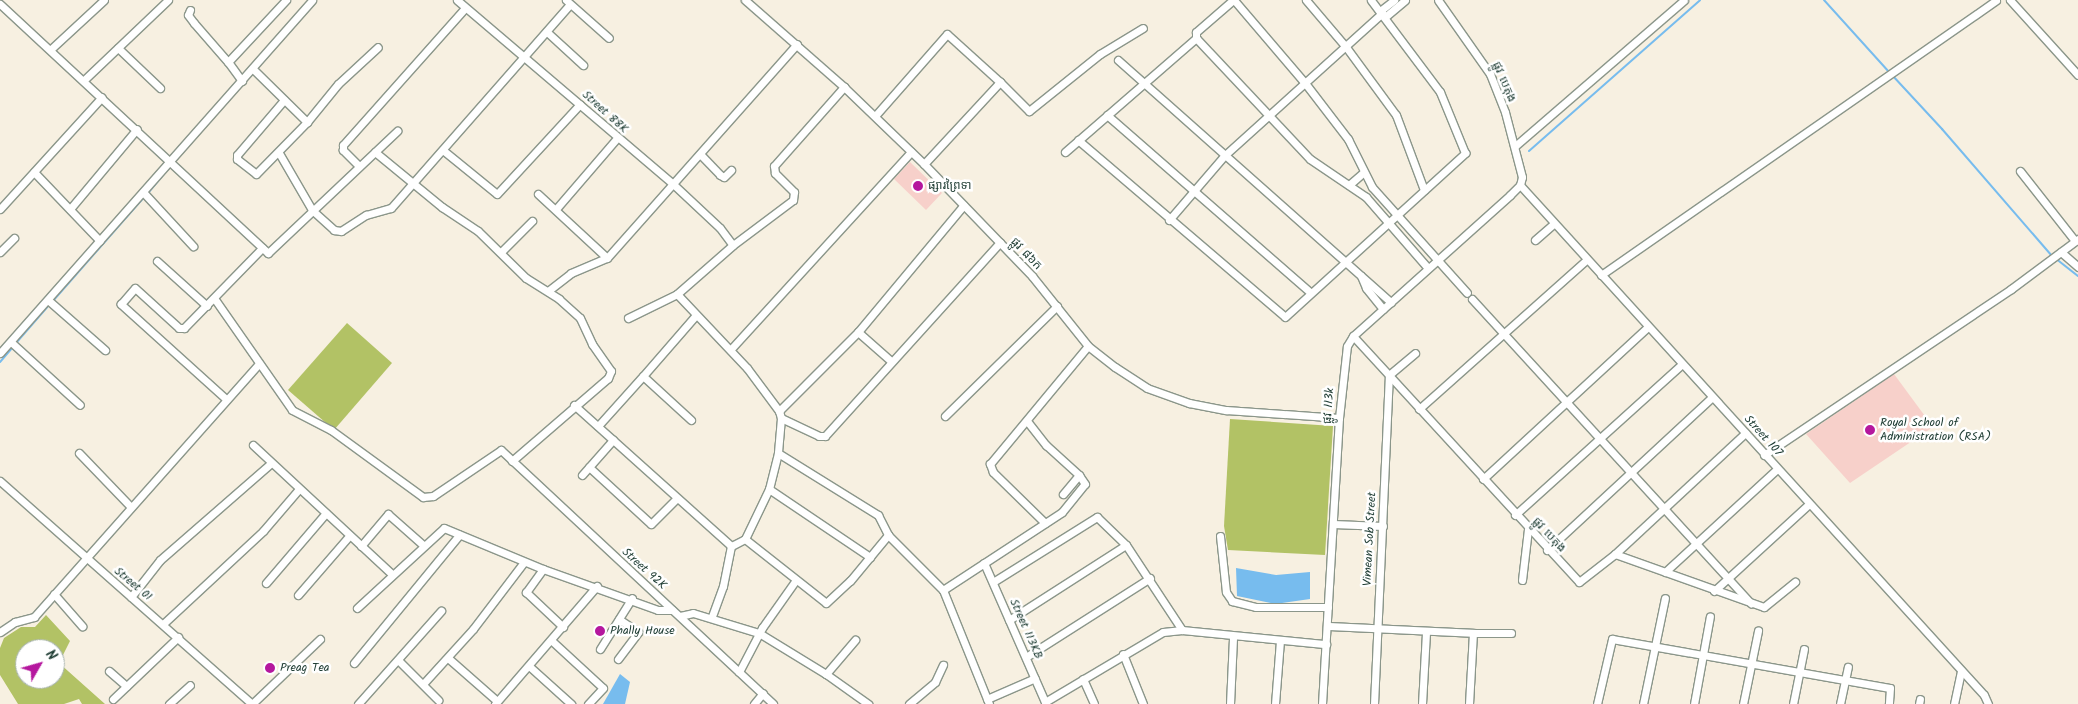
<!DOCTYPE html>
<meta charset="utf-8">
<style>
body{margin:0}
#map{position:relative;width:2078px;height:704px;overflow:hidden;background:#f7f0e1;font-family:Kalam,"Noto Sans Khmer",sans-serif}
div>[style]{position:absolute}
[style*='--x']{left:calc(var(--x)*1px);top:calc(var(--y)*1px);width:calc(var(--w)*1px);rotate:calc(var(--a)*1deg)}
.built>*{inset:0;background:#f7d0ca}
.green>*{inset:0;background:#b2c265}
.water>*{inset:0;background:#77bcee}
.stream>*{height:2px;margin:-1px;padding:0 1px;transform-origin:1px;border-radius:1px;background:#77bcee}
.roads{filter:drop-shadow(1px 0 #8b968a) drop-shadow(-1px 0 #8b968a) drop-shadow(0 1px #8b968a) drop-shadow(0 -1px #8b968a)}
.minor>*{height:7px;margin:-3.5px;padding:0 3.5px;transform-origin:3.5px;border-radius:3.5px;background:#fff}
.dots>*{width:14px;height:14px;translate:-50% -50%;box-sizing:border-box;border:2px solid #fff;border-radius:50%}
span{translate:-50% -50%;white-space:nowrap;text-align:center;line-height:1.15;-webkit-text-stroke:5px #fff;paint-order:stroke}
.street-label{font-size:12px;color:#1f3d34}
.poi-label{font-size:12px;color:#1f3d34}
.left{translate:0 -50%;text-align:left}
.north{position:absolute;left:15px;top:639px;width:50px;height:50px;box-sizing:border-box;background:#fff;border:1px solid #a5b1ae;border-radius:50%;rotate:52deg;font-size:14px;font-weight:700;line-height:20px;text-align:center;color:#1f3d34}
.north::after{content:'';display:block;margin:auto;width:18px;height:22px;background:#b5179e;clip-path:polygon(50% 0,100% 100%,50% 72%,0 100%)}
</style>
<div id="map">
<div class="built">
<div style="clip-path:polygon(910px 162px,942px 193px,926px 210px,894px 179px)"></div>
<div style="clip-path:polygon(1894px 374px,1933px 427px,1850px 483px,1806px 434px)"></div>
</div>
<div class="green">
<div style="clip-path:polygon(347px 323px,392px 363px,334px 430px,288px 390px)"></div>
<div style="clip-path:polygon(1230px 419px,1333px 426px,1325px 555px,1228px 550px,1224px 526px)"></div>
<div style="clip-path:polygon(evenodd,46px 615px,70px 641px,59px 663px,105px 704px,82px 704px,79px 699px,64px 704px,18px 704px,0 675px,0 648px,4px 638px,21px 627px,35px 627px,46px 615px,25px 649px,55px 649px,55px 679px,25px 679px,25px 649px)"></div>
</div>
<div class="water">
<div style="clip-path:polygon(1236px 568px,1276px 575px,1310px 572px,1310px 599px,1275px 604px,1237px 596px)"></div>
<div style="clip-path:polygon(620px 674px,630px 682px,625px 704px,603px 704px)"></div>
</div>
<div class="stream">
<div style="--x:1824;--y:0;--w:97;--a:47.9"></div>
<div style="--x:1892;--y:75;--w:74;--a:47.2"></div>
<div style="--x:1942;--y:129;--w:167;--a:49.1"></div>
<div style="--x:1529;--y:151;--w:228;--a:-41.4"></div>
<div style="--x:148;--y:193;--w:33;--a:-50"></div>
<div style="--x:2055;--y:258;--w:29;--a:38"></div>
<div style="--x:52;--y:302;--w:141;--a:-48.7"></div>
<div style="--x:16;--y:343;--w:50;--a:-49"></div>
<div style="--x:0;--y:362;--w:20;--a:-49"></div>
</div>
<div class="roads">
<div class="minor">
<div style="--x:457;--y:0;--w:284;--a:40.4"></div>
<div style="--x:673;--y:184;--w:64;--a:43.1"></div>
<div style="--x:720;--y:228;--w:21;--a:53"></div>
<div style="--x:566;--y:0;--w:57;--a:41.5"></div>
<div style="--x:745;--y:0;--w:132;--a:41.3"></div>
<div style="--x:844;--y:87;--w:111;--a:43.9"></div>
<div style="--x:924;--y:164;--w:156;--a:46"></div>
<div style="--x:1032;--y:276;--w:90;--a:51.3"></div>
<div style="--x:1088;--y:346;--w:34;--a:38"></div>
<div style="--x:1115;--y:367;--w:38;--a:33"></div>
<div style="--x:1147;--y:388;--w:45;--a:19.7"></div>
<div style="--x:1189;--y:403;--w:38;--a:11"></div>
<div style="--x:1226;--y:410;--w:113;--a:4"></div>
<div style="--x:1233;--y:0;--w:49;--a:139.1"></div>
<div style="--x:1196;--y:32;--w:6;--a:90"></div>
<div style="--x:1196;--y:38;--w:166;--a:46.7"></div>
<div style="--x:1310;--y:159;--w:68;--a:34.2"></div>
<div style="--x:1366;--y:197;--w:94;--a:48.9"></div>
<div style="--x:1234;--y:0;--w:109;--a:49.5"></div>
<div style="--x:1305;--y:83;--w:71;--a:52.5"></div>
<div style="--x:1348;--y:139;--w:54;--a:63.4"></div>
<div style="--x:1372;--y:187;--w:142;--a:48.1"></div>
<div style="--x:1306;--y:0;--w:62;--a:49.6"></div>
<div style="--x:1346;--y:47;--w:84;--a:53.7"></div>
<div style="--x:1396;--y:115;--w:80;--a:69.5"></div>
<div style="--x:2010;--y:0;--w:101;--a:47.8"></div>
<div style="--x:0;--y:4;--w:366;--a:42.9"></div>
<div style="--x:268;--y:253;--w:178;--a:-43.4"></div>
<div style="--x:190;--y:10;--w:5;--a:112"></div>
<div style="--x:188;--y:15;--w:10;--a:53"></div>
<div style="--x:194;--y:23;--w:52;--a:48.9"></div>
<div style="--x:1380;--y:11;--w:18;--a:-38"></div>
<div style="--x:1385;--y:17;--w:26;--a:-40"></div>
<div style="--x:547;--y:32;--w:49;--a:42.5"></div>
<div style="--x:118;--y:48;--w:58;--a:43.6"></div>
<div style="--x:51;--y:49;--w:72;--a:-42.8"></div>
<div style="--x:1118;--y:60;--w:365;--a:41.6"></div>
<div style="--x:253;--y:69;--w:76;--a:44.5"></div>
<div style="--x:84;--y:80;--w:116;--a:-43.6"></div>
<div style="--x:242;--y:81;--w:24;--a:-126"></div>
<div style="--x:228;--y:62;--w:85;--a:-46.9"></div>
<div style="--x:284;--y:100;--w:72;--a:130.5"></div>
<div style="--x:237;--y:155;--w:4;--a:90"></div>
<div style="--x:237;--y:159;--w:24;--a:38"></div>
<div style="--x:256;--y:174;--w:73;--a:-45.6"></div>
<div style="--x:307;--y:122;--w:49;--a:-50.8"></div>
<div style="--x:338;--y:84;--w:54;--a:-42.8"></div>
<div style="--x:1107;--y:115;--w:269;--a:41.1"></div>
<div style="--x:875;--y:116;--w:109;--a:-48.7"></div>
<div style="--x:947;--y:34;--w:72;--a:42.2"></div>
<div style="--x:1078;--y:140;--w:272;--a:40.5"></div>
<div style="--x:1285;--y:317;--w:244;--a:-42.3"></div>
<div style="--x:1465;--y:153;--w:66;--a:-112.3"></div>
<div style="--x:1440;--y:92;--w:115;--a:-126.9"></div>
<div style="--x:1515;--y:146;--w:223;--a:-40.8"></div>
<div style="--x:444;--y:151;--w:68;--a:39.1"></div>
<div style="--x:497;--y:194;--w:122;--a:-47.3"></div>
<div style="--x:375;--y:152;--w:87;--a:39.4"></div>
<div style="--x:442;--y:207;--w:43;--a:33.7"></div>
<div style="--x:478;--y:231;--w:67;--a:44.4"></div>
<div style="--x:526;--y:278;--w:39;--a:32"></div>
<div style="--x:559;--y:299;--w:28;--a:42"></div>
<div style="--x:580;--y:318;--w:29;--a:65"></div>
<div style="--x:592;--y:344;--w:33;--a:55"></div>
<div style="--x:611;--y:371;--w:8;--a:113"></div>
<div style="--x:608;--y:378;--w:127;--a:139.2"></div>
<div style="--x:1065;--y:152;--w:174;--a:-41"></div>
<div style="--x:279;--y:153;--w:66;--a:59.9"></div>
<div style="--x:312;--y:210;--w:30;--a:42"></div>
<div style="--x:334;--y:230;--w:7;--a:8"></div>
<div style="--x:341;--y:231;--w:30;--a:-33"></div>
<div style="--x:366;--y:215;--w:26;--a:-16"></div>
<div style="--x:391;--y:208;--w:271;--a:-48.7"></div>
<div style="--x:700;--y:154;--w:29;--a:46"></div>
<div style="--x:720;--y:175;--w:4;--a:27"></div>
<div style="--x:724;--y:177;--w:10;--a:-45"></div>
<div style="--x:924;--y:164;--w:112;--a:-47.2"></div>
<div style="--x:1000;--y:82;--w:41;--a:45"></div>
<div style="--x:1029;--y:111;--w:91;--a:-38.8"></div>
<div style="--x:1100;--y:54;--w:50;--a:-31.2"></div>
<div style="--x:359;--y:166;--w:23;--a:-135"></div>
<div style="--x:343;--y:150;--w:5;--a:-90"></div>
<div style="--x:343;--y:145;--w:183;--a:-48.3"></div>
<div style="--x:2020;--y:171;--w:89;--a:51.8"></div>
<div style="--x:34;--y:172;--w:95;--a:46.3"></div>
<div style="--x:1349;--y:185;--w:18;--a:-41"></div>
<div style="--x:1520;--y:185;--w:689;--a:47.7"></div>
<div style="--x:1984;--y:695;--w:10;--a:66"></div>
<div style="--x:143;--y:192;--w:74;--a:47.2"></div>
<div style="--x:538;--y:194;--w:94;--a:42.8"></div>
<div style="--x:0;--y:209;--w:151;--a:-47.7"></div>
<div style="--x:70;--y:209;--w:104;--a:-50.1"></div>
<div style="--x:556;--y:209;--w:94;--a:-49.3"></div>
<div style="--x:1169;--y:220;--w:86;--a:-49.3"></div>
<div style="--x:1225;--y:155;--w:212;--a:-42.1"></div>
<div style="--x:1535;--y:240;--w:23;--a:-41"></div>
<div style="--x:0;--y:252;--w:20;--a:-45"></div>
<div style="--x:501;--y:252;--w:44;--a:-45"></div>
<div style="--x:2061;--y:252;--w:23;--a:41"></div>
<div style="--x:157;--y:261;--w:67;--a:42"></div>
<div style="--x:1601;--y:275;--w:481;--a:-34.8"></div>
<div style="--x:1361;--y:276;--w:13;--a:67"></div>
<div style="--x:1366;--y:288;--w:27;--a:51"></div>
<div style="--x:548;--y:291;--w:29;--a:-38"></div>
<div style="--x:571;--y:273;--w:39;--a:-23"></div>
<div style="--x:607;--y:258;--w:286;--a:-48.4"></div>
<div style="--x:677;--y:294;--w:102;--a:46.6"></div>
<div style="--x:747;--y:368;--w:54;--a:53.3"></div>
<div style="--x:779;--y:411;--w:7;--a:74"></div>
<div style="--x:781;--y:418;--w:35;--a:95"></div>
<div style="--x:778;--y:453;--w:37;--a:104"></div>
<div style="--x:769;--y:489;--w:55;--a:115.6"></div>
<div style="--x:745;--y:539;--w:16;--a:153"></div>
<div style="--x:731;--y:546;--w:41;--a:101.3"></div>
<div style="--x:723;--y:586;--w:33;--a:110"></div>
<div style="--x:214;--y:298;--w:136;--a:55.1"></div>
<div style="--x:292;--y:410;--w:44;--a:27.1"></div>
<div style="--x:331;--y:430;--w:114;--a:36.1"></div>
<div style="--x:423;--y:497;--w:10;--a:-6"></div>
<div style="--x:433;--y:496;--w:82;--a:-34.1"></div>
<div style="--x:501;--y:450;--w:372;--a:43"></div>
<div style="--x:1472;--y:299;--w:413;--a:47.5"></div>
<div style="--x:48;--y:300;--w:76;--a:41.3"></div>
<div style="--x:628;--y:318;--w:55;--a:-26.1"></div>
<div style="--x:677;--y:294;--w:74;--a:-41.2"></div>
<div style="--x:733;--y:245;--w:75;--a:-36.9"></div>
<div style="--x:793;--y:200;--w:8;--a:-83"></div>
<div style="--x:794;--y:192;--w:27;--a:-135"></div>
<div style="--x:775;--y:173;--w:7;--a:-98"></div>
<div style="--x:774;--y:166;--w:106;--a:-48.5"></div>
<div style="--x:858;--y:332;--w:44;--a:41.3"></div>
<div style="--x:1353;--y:336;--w:334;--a:47.4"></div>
<div style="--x:1579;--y:582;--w:46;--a:-37.9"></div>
<div style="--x:1615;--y:554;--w:178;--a:-42.9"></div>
<div style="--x:11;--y:342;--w:93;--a:42.4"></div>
<div style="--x:731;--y:349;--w:267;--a:-47.6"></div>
<div style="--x:0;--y:353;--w:471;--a:-48.5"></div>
<div style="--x:226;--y:399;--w:142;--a:-137.9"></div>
<div style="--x:121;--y:304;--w:21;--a:-49"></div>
<div style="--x:135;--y:288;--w:59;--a:42.3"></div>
<div style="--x:179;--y:328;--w:5;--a:0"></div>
<div style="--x:184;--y:328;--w:112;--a:-45.7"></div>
<div style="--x:574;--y:405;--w:211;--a:41.9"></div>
<div style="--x:1419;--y:409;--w:224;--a:-41.7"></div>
<div style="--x:779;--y:411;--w:112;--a:-45"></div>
<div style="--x:858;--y:332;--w:165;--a:-50.2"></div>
<div style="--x:945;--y:416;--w:157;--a:-44.5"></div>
<div style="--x:781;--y:418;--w:42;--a:25.3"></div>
<div style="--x:819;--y:436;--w:6;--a:0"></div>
<div style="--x:825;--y:436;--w:261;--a:-47.9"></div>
<div style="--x:691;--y:420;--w:65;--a:-137.5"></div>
<div style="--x:643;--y:376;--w:81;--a:-49"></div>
<div style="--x:1027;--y:421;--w:31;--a:52"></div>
<div style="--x:1046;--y:445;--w:45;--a:42.3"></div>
<div style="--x:1079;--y:475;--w:25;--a:130"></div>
<div style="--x:598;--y:426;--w:67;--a:-48"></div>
<div style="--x:253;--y:445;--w:190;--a:42.9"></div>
<div style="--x:79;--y:453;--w:74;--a:46.1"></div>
<div style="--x:778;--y:453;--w:118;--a:31.8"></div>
<div style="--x:878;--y:515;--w:22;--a:63"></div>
<div style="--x:888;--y:535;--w:78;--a:45"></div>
<div style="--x:943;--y:590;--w:123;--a:68"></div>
<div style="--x:1764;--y:455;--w:298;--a:-33.9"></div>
<div style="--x:2011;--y:289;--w:84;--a:-36.7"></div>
<div style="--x:589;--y:467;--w:84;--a:42.6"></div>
<div style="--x:651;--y:524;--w:35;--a:-45"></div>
<div style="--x:582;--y:475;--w:47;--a:-48.5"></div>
<div style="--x:1483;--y:479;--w:224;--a:-42.7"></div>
<div style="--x:0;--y:481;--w:337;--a:41.5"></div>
<div style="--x:769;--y:489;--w:122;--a:34"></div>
<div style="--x:1515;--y:515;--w:225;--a:-42.1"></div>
<div style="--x:1045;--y:523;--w:73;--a:-135.6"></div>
<div style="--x:993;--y:472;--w:9;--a:-111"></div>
<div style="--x:990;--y:464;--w:153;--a:-50.3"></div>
<div style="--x:1333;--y:524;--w:50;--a:2.3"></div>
<div style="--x:1220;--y:536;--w:56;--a:83.9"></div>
<div style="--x:1226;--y:592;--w:11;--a:56"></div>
<div style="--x:1232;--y:601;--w:25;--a:14"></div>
<div style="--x:1256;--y:607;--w:72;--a:0"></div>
<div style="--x:745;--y:539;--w:103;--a:38.3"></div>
<div style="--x:826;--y:603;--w:33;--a:-43"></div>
<div style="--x:850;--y:581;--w:60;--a:-50.4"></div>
<div style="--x:361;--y:546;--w:42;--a:-49.8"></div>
<div style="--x:388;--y:514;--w:47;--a:41.5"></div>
<div style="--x:1547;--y:550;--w:225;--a:-42.8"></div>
<div style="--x:1615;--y:554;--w:158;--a:19.6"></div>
<div style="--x:1764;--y:607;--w:40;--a:-39"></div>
<div style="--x:984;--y:563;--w:154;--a:66.3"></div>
<div style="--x:543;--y:569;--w:29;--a:126"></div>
<div style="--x:526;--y:592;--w:51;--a:43.4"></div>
<div style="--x:1665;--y:572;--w:152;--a:-42.6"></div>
<div style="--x:1522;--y:580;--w:51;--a:-83.3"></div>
<div style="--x:993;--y:582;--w:123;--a:-32"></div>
<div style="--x:1097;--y:517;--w:40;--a:44"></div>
<div style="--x:1126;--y:545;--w:102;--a:56.6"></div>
<div style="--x:266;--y:583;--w:92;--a:-49.4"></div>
<div style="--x:943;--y:590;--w:142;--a:-33.2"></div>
<div style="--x:1062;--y:512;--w:36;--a:-51"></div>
<div style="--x:1085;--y:484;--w:11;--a:-124"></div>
<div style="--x:1714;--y:591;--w:129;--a:-42.5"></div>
<div style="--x:54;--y:594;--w:43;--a:48.8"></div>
<div style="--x:298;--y:595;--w:79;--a:-49.1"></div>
<div style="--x:131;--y:597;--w:47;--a:-51.9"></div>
<div style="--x:160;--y:560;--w:147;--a:-41.1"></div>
<div style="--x:357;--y:608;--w:118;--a:-42.6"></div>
<div style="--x:444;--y:528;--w:107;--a:22.5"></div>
<div style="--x:543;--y:569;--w:122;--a:19.6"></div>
<div style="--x:658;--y:610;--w:14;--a:0"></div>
<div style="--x:680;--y:616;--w:13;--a:-13"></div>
<div style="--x:693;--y:613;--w:69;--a:16.9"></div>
<div style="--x:759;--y:633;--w:79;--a:31.5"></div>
<div style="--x:826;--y:674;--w:52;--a:35.5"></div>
<div style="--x:1009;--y:620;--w:139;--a:-32.7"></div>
<div style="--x:163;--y:624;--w:137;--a:-42.9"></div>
<div style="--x:263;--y:531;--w:55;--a:-49.4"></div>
<div style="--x:1327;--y:626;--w:146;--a:2.7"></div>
<div style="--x:0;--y:632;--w:18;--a:-34"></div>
<div style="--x:15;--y:622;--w:20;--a:-15"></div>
<div style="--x:34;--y:617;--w:337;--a:-48.4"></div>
<div style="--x:552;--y:641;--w:69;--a:42.7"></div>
<div style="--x:603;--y:688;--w:22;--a:133"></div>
<div style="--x:600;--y:649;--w:60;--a:-57.9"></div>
<div style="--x:1123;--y:654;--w:54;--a:68.2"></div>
<div style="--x:1026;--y:657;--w:147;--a:-32.5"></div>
<div style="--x:448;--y:658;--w:65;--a:41.3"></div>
<div style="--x:618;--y:659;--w:34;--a:-53"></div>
<div style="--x:638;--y:632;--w:23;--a:-146"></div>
<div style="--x:398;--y:660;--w:57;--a:45"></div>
<div style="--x:354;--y:663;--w:166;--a:-50.6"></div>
<div style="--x:529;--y:666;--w:57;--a:42.1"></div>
<div style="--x:109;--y:671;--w:23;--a:41"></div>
<div style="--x:739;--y:672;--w:50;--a:-62.4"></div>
<div style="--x:762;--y:628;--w:59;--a:-54.7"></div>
<div style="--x:826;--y:674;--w:45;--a:-49.5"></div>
<div style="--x:1083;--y:679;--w:27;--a:66"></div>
<div style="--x:423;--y:684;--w:74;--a:-47.7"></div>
<div style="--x:473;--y:629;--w:84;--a:-52.7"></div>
<div style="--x:113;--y:699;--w:90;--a:-43.6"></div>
<div style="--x:987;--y:699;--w:52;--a:-23.6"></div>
<div style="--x:1045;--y:702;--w:137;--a:-30.7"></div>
<div style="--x:1163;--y:632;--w:19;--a:-6"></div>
<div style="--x:1182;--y:630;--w:145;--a:5.6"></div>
<div style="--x:169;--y:704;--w:28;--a:-42"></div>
<div style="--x:252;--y:704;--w:94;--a:-43.7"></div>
<div style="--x:358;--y:704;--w:125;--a:-48.3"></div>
<div style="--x:495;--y:704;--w:156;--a:-49.2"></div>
<div style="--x:754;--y:704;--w:14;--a:-51"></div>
<div style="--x:909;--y:704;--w:34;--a:-40"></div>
<div style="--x:935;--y:682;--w:19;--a:-65"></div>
<div style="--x:1230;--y:704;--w:67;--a:-87.4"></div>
<div style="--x:1275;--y:704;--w:64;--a:-85.5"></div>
<div style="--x:1322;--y:704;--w:287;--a:-86.6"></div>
<div style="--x:1339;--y:418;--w:72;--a:-83.7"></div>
<div style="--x:1347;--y:346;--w:12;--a:-59"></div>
<div style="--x:1353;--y:336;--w:211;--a:-41.9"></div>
<div style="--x:1510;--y:195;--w:14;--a:-45"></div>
<div style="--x:1520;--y:185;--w:8;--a:-76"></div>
<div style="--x:1522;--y:177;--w:67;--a:-104.7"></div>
<div style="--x:1505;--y:112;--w:41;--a:-111.5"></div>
<div style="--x:1490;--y:74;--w:90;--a:-125.1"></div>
<div style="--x:1374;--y:704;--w:329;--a:-87.4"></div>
<div style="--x:1389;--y:375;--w:34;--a:-40"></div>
<div style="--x:1422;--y:704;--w:72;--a:-86.8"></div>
<div style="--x:1469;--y:704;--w:71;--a:-86.8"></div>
<div style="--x:1473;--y:633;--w:38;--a:0"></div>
<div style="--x:1597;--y:704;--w:67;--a:-77"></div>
<div style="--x:1612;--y:639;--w:282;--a:10"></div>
<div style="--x:1890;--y:688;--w:16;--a:94"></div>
<div style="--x:1643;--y:704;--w:108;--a:-78.3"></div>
<div style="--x:1694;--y:704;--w:89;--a:-79.7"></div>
<div style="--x:1743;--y:704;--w:75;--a:-78.4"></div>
<div style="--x:1793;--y:704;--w:56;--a:-78.7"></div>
<div style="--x:1840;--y:704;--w:38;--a:-78"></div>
<div style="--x:1919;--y:704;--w:5;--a:-79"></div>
<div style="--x:1954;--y:704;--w:34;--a:-78"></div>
</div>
</div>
<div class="dots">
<div style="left:918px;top:186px;background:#b5179e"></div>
<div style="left:1870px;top:430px;background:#b5179e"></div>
<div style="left:600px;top:631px;background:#b5179e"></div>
<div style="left:270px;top:668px;background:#b5179e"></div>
</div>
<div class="street-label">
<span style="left:1504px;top:82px;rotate:67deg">ផ្លូវ បេតុង</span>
<span style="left:605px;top:112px;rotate:42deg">Street 88K</span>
<span style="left:1026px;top:254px;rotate:46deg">ផ្លូវ ៨៦ក</span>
<span style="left:1329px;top:406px;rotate:-86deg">ផ្លូវ 113k</span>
<span style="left:1763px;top:436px;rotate:48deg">Street 107</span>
<span style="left:1549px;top:535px;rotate:47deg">ផ្លូវ បេតុង</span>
<span style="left:1370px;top:539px;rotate:-87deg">Vimean Sob Street</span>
<span style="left:644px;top:569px;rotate:42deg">Street 92K</span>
<span style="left:133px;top:584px;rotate:40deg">Street 01</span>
<span style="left:1026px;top:629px;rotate:66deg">Street 113KB</span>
</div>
<div class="poi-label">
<span class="left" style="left:928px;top:186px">ផ្សារព្រៃទា</span>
<span class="left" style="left:1880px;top:430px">Royal School of<br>Administration (RSA)</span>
<span class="left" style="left:610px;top:631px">Phally House</span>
<span class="left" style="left:280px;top:668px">Preag Tea</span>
</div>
<div class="north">N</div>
</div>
